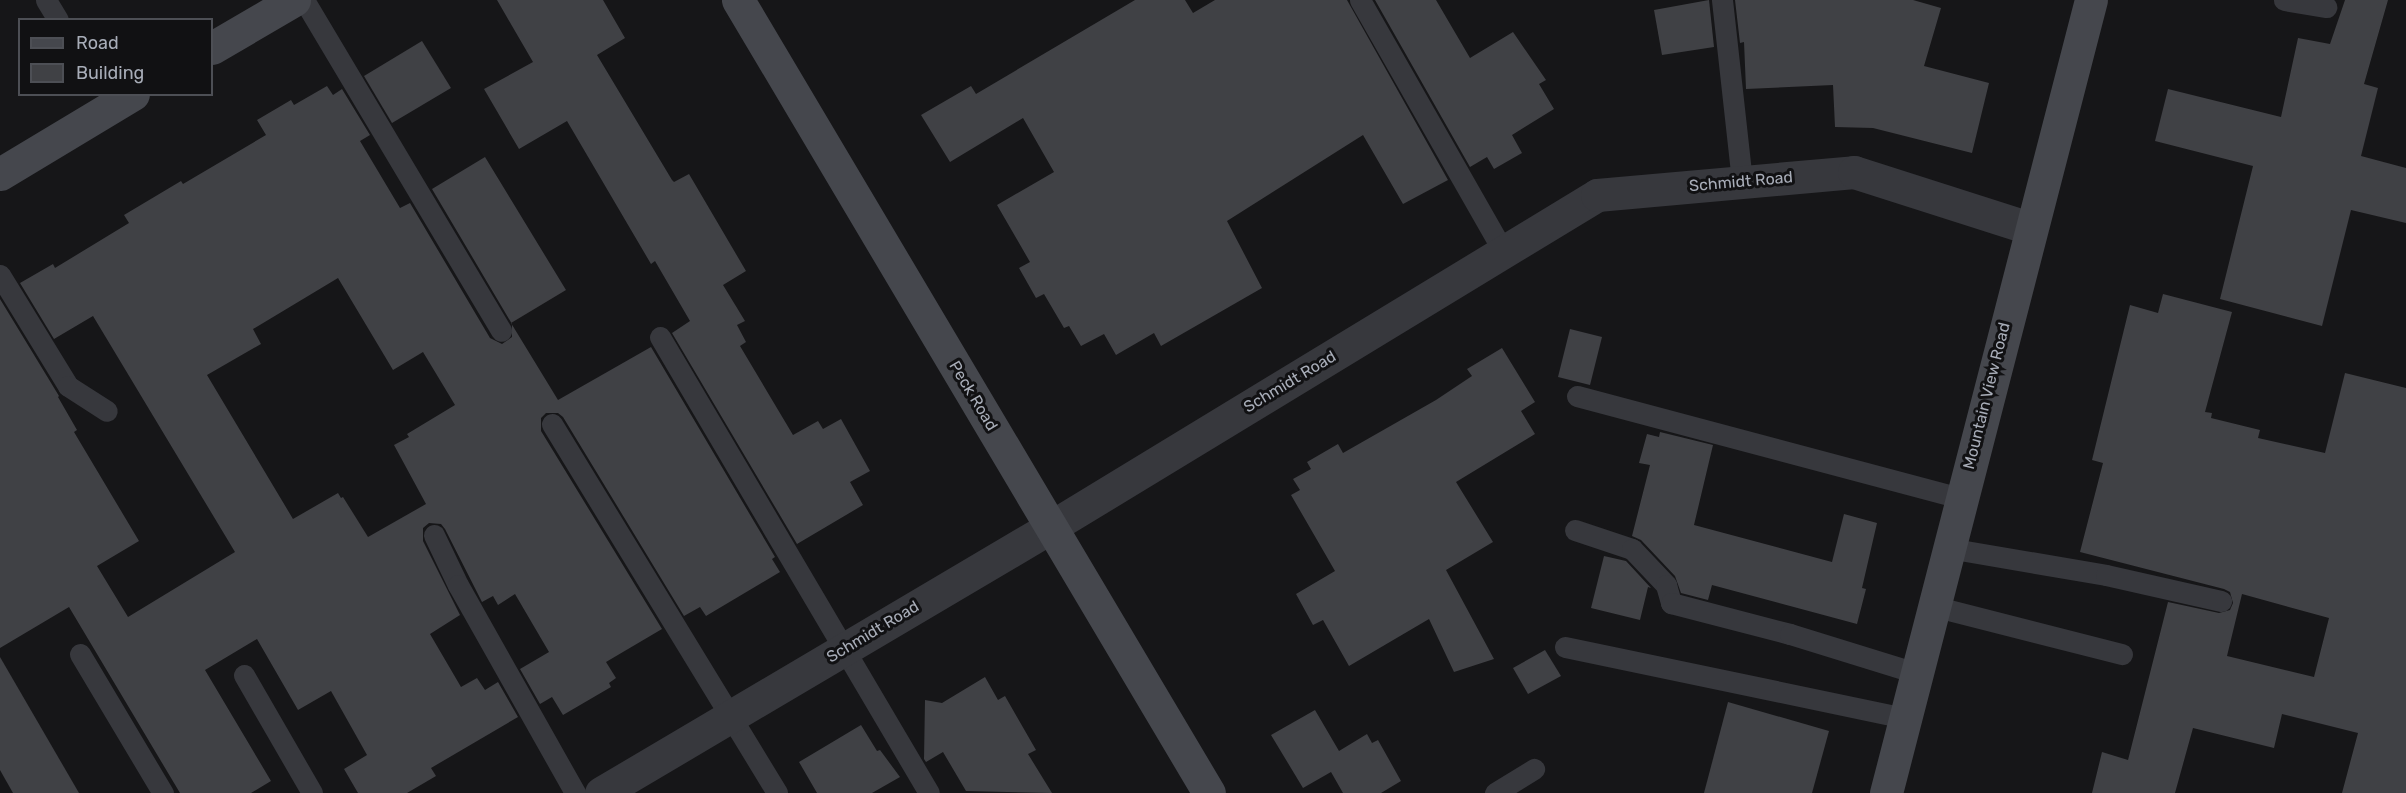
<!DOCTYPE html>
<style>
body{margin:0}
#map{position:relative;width:2406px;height:793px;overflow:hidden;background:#161618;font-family:Rubik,sans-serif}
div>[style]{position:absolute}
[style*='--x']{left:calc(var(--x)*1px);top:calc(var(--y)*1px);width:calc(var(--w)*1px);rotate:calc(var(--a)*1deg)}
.building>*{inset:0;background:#404145}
.lane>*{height:21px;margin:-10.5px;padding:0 10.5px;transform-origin:10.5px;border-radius:10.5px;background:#37383d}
.street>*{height:33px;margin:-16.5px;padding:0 16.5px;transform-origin:16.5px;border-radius:16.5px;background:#37383d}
.secondary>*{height:33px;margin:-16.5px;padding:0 16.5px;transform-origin:16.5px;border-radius:16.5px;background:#45474d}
span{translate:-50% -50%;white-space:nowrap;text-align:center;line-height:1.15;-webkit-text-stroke:6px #111113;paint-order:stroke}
.street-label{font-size:16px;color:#a8adb8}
.legend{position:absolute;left:18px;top:18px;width:195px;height:78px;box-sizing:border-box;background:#111113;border:2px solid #4d4f55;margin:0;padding:8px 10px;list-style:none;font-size:18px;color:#a8adb8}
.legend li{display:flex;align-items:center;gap:12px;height:30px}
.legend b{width:30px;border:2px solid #4d4f55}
</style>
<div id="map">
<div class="building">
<div style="clip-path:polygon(497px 0,603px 0,625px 38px,597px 55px,672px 180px,674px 182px,689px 174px,746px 271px,723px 285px,745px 321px,737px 325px,746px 342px,740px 346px,793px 435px,818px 421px,823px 429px,841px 419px,870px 471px,850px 482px,863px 505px,797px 544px,672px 333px,690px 321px,655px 261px,651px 264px,567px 121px,519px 149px,484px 89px,533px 62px)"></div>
<div style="clip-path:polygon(1135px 0,1185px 0,1193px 13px,1215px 0,1347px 0,1448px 180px,1403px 204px,1363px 135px,1227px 221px,1262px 288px,1161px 346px,1154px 333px,1116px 355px,1104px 334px,1081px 346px,1069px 326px,1064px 328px,1044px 294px,1036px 298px,1019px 268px,1030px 262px,997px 205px,1054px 172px,1023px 118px,950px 162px,921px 115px,971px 86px,976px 94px)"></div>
<div style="clip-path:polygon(1375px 0,1436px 0,1470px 58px,1513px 32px,1546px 80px,1539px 84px,1554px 109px,1512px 135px,1522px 153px,1494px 169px,1487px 157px,1470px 167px)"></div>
<div style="clip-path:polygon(1709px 0,1714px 47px,1662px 55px,1654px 10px)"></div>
<div style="clip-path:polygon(1735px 0,1913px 0,1941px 8px,1924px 66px,1989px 83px,1972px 153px,1873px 128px,1835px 127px,1833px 85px,1746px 89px,1744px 42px,1740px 43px)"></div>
<div style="clip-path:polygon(2345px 0,2388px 0,2364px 84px,2378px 88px,2361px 156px,2406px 168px,2406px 223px,2351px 210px,2322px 326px,2220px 299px,2253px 166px,2155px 141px,2168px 89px,2281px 117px,2298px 38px,2330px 44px)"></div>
<div style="clip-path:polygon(422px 41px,451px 88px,392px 123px,364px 76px)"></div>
<div style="clip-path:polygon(evenodd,327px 86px,333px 95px,342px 89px,370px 135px,360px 141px,400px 208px,410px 203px,490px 338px,502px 344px,512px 337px,512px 324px,432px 189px,485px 157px,566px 290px,511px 323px,558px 400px,651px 347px,775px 557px,772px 559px,780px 572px,706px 616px,700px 607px,684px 616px,563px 417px,558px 413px,546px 413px,541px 418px,541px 431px,662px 629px,606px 662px,616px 678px,609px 683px,611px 687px,563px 715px,552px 697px,540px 704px,520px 669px,549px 652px,515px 594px,498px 605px,493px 596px,482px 602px,445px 529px,441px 524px,429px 523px,423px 528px,423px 541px,460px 615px,430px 634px,461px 687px,477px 678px,485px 690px,498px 682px,518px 717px,431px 768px,436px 776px,407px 793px,358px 793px,344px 769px,367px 755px,331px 691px,298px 710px,257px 639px,205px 670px,271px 781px,251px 793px,180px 793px,69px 607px,0 648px,0 299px,59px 396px,58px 397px,77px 430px,74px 432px,139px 541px,97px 566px,128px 617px,235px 552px,93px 316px,54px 339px,20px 283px,53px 264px,55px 268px,129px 223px,124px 215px,181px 181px,183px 184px,266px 135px,257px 120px,291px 100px,294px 105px,327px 86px,338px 278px,393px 370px,423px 352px,455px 405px,407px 434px,409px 437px,394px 445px,426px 504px,368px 537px,343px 497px,341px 498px,338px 493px,293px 519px,207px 375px,261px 344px,253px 329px,338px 278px)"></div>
<div style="clip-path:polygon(evenodd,2163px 294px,2232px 312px,2205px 412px,2212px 413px,2211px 418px,2260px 430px,2258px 438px,2325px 453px,2345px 373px,2406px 388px,2406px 793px,2342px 793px,2358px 733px,2282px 714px,2274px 748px,2193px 728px,2175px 793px,2092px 793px,2102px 752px,2128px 760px,2168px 602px,2219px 613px,2230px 610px,2233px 603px,2230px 592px,2224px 589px,2080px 552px,2103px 463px,2092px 460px,2130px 305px,2158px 313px,2163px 294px,2242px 594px,2329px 618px,2314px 677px,2227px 656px,2242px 594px)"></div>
<div style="clip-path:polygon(1570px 329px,1602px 337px,1590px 385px,1558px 377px)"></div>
<div style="clip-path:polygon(1502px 348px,1535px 402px,1521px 411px,1535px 434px,1456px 482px,1493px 542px,1446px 570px,1494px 659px,1454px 672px,1429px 619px,1349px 666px,1323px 620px,1313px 625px,1296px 594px,1335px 571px,1291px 495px,1300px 490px,1293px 479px,1311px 469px,1307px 462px,1338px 444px,1343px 453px,1436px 400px,1472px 376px,1467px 369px)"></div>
<div style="clip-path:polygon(1660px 432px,1713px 445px,1694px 525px,1832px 562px,1844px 514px,1877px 523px,1862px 588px,1866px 589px,1857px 624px,1712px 585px,1708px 600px,1681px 593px,1675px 576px,1641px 540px,1632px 536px,1650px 465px,1639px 463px,1647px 434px,1659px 437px)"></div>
<div style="clip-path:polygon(1604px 556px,1626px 561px,1651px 588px,1648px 587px,1640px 620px,1591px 608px)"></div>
<div style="clip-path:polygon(1545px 650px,1561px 676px,1528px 694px,1513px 668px)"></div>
<div style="clip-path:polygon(0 657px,79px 793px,13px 793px,0 770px)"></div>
<div style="clip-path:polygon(985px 677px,998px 700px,1005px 696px,1036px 750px,1028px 754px,1052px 793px,966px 791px,943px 752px,926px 762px,924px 759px,925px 700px,942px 703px)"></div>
<div style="clip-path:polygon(1728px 702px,1829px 731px,1812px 793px,1704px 793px)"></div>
<div style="clip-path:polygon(1315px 710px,1339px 751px,1367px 734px,1372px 743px,1378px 740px,1401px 781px,1381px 793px,1343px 793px,1331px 772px,1303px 788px,1271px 735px)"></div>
<div style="clip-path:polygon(861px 725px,877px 751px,880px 750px,900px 777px,872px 793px,817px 793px,799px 762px)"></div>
</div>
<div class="lane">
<div style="--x:46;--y:0;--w:23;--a:59"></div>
<div style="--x:304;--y:0;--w:385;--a:59.2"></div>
<div style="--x:1360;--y:0;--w:290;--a:60.3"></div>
<div style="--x:1722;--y:0;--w:183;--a:83.7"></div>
<div style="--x:2284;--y:0;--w:43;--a:9.5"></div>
<div style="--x:0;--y:275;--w:130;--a:58.5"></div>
<div style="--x:68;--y:386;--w:46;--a:32.7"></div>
<div style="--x:660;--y:337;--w:529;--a:59.46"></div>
<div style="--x:1577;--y:396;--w:397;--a:14.9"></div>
<div style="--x:552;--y:424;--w:432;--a:58.6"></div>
<div style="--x:1575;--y:530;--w:60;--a:18.4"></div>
<div style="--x:1632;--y:549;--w:50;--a:46.6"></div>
<div style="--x:1666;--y:585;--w:19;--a:74"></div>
<div style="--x:1671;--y:603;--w:123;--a:14.6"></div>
<div style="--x:1790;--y:634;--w:132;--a:17.2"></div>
<div style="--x:434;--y:535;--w:55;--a:64.4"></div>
<div style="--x:458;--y:585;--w:239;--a:60.6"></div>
<div style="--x:1948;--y:548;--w:160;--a:9.7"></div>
<div style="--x:2106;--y:575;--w:118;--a:12.7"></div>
<div style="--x:1933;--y:606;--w:195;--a:14.3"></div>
<div style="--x:1565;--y:647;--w:347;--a:11.8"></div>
<div style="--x:80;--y:654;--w:162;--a:59.2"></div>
<div style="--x:244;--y:675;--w:136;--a:60"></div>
<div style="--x:1495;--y:793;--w:46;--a:-31.6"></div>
</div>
<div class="street">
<div style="--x:601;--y:793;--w:523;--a:-30.59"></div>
<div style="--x:1051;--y:527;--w:639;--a:-31.3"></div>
<div style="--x:1597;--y:195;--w:258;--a:-5.1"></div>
<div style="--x:1854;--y:172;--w:185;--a:17.7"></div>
</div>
<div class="secondary">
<div style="--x:738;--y:0;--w:922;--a:59.29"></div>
<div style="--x:212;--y:48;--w:95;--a:-30.3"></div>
<div style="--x:0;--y:174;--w:155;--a:-31"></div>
<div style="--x:1886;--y:793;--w:819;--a:-75.51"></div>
</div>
<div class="street-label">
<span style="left:1741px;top:182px;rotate:-5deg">Schmidt Road</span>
<span style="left:1290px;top:382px;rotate:-31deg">Schmidt Road</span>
<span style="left:973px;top:396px;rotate:59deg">Peck Road</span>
<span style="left:1987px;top:396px;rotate:-76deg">Mountain View Road</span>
<span style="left:873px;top:632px;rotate:-31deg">Schmidt Road</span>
</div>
<ul class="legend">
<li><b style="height:8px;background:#45474d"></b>Road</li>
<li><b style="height:16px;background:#404145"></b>Building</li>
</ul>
</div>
